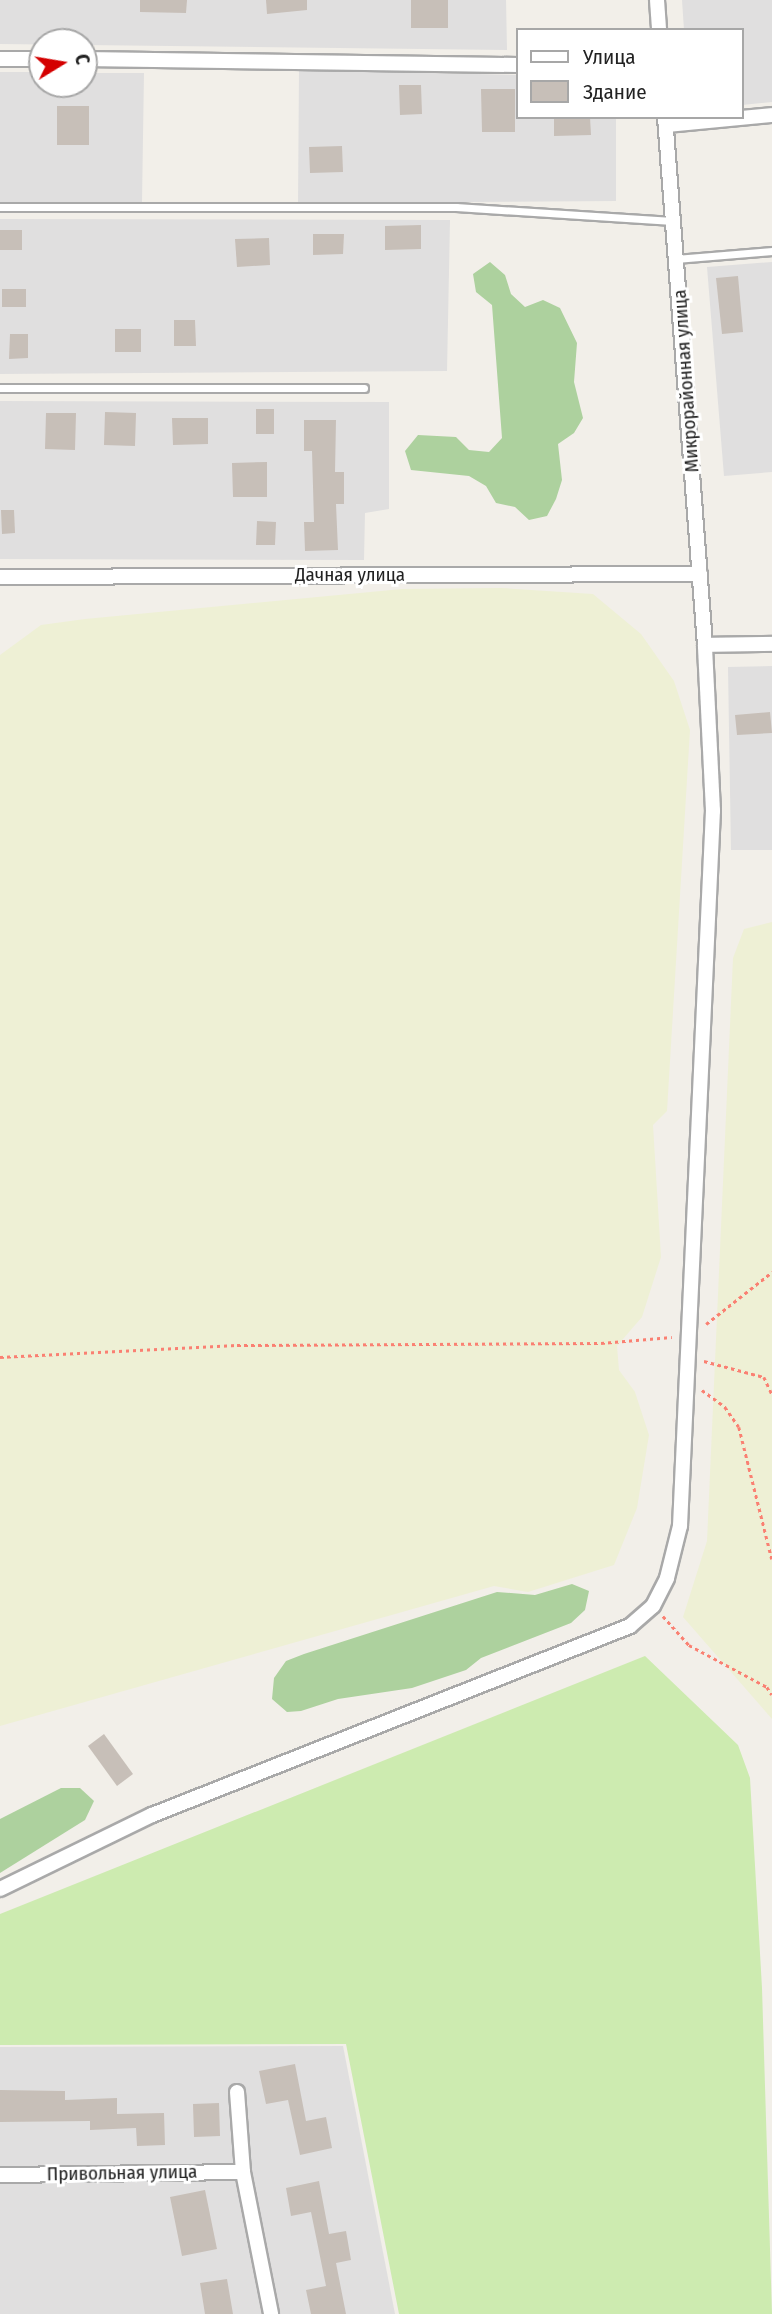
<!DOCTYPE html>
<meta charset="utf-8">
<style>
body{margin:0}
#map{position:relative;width:772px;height:2314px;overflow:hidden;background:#f2efe9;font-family:"Fira Sans Condensed",sans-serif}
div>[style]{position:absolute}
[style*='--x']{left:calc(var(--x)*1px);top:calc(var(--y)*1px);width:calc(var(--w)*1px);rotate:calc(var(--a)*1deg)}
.residential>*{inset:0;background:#e0dfdf}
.farmland>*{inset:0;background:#eef0d5}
.grass>*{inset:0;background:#cdebb0}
.forest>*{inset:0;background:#add19e}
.building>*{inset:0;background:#c7bfb8}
.path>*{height:2.5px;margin-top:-1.25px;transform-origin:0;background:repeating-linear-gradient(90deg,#fa8072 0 3.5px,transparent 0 7px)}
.roads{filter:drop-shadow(2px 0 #a9a9a9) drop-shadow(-2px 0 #a9a9a9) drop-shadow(0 2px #a9a9a9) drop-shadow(0 -2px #a9a9a9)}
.lane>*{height:7px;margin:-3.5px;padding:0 3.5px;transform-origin:3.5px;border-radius:3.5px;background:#fff}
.street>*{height:14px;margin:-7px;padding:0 7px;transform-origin:7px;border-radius:7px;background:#fff}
span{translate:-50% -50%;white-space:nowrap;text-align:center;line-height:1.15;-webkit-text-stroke:6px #fff;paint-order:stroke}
.street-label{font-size:19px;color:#222}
.legend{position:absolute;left:516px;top:28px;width:228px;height:91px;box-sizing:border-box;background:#fff;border:2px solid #a7a7a7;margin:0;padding:9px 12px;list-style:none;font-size:21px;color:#222}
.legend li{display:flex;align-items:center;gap:14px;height:35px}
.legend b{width:35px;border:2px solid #a7a7a7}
.north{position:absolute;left:28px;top:28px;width:70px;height:70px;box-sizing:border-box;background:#fff;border:2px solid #a7a7a7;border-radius:50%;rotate:79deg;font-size:19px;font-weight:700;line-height:28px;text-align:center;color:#222}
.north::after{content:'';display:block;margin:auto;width:24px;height:32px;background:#d40000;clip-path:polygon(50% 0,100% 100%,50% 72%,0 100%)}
</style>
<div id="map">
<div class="residential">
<div style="clip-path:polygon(0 0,506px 0,507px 50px,0 44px)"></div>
<div style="clip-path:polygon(682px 0,772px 0,772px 102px,742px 105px,742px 30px,684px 30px)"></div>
<div style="clip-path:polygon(299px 70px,518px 75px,518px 117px,616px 117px,616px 201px,298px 203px)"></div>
<div style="clip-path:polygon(0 72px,42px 72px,42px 84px,84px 84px,84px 73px,144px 73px,142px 202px,0 202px)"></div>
<div style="clip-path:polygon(0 219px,450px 220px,447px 371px,0 374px)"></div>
<div style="clip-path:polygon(772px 262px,772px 472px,724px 476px,707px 267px)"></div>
<div style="clip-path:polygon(0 401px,389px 402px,389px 509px,365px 513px,364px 560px,0 559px)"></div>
<div style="clip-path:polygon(772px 666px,772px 850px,731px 850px,728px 667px)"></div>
<div style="clip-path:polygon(343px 2046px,395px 2314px,0 2314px,0 2047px)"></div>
</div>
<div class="farmland">
<div style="clip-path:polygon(501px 588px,593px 594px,641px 634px,674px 681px,690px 730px,667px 1111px,653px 1125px,661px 1257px,642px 1317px,617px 1346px,619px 1370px,635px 1392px,649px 1435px,637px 1508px,614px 1565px,528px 1592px,494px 1586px,0 1726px,0 655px,41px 625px,85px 619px,402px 589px)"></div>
<div style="clip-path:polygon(772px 922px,772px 1719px,683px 1617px,707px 1541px,733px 958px,744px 929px)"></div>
</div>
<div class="grass">
<div style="clip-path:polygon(645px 1656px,738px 1745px,750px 1778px,762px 1988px,772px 2314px,399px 2314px,346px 2044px,0 2045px,0 1914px)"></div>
</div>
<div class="forest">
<div style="clip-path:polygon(490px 262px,505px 275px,511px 294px,525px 307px,543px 300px,560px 308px,577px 343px,574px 382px,583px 418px,574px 433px,558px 444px,562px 480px,556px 499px,547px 516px,529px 520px,515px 507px,496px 503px,486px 486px,469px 476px,411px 470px,405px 451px,418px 435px,456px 437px,469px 450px,489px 452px,502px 438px,492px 305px,476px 292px,473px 274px)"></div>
<div style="clip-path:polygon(572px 1584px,589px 1591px,585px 1610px,571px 1623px,481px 1658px,466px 1670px,412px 1688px,338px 1699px,301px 1711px,287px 1712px,272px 1699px,274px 1678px,286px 1661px,304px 1654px,497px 1592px,535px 1595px)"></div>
<div style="clip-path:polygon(61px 1788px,80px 1788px,94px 1801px,85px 1820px,0 1873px,0 1819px)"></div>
</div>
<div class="building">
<div style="clip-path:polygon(140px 0,187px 0,186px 13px,140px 12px)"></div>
<div style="clip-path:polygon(266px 0,307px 0,307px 10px,267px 14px)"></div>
<div style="clip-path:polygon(411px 0,448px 0,448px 28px,411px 28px)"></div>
<div style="clip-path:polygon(399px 85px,421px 85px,422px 114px,400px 115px)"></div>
<div style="clip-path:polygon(481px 89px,515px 89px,515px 132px,482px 132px)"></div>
<div style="clip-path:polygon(57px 106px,89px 106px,89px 145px,57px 145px)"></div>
<div style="clip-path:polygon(554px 117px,590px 117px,591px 135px,554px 136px)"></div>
<div style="clip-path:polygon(342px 146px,343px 172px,310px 173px,309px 147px)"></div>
<div style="clip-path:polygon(421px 225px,421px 249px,385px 250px,385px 226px)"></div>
<div style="clip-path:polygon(0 230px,22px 230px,22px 250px,0 250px)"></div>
<div style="clip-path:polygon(313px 234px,344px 234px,343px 254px,313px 255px)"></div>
<div style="clip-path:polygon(269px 238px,270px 265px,237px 267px,235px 239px)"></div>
<div style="clip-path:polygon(738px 276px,743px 332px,722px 334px,716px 278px)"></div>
<div style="clip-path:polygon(2px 289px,26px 289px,26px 307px,2px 307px)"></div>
<div style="clip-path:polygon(174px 320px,195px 320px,196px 346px,174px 346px)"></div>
<div style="clip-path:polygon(115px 329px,141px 329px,141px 352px,115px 352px)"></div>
<div style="clip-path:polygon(10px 334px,28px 334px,28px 358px,9px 359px)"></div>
<div style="clip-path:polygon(256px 409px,274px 409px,274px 434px,256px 434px)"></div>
<div style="clip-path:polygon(105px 412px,136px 413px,135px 446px,104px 445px)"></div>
<div style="clip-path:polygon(46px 413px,76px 413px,75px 450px,45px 449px)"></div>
<div style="clip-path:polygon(172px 418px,208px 418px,208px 444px,173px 445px)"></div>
<div style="clip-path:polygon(304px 420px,336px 420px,335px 472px,344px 472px,344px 504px,336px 504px,338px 550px,305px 551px,304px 522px,314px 522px,312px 451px,304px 451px)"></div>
<div style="clip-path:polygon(267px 462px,267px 497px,233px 497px,232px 463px)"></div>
<div style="clip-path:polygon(1px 510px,14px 510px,15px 533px,2px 534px)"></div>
<div style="clip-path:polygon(257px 521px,276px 522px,275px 545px,256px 545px)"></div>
<div style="clip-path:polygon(770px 712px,772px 733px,737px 735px,735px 715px)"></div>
<div style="clip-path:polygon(104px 1734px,133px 1774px,117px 1786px,88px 1746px)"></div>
<div style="clip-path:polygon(295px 2064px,306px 2121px,326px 2117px,332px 2148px,300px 2155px,288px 2100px,266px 2104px,259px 2071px)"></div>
<div style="clip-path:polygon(0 2090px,65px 2091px,65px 2100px,117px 2098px,117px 2114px,164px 2113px,165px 2145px,137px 2146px,136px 2128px,90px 2130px,90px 2121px,0 2122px)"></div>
<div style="clip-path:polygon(219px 2103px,220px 2136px,194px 2137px,193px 2104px)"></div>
<div style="clip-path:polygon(319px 2181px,329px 2234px,346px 2231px,351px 2260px,336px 2263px,346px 2314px,311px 2314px,306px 2290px,326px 2286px,311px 2212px,291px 2216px,286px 2188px)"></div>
<div style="clip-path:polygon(205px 2190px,217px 2249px,182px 2256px,170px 2197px)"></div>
<div style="clip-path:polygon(227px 2279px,233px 2314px,205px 2314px,200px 2283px)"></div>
</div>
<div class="path">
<div style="--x:706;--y:1324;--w:84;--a:-38.2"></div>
<div style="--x:0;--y:1357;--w:237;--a:-2.9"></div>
<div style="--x:237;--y:1345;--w:364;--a:-0.3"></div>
<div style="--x:601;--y:1343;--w:71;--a:-4.8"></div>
<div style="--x:704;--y:1361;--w:62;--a:14.9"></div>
<div style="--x:764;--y:1377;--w:19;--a:65"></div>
<div style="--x:702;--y:1390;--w:29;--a:36"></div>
<div style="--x:725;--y:1407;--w:24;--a:55"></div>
<div style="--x:739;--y:1427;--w:136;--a:76"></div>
<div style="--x:663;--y:1616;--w:39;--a:48"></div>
<div style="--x:689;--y:1645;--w:89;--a:28.3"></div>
<div style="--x:767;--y:1687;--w:9;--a:58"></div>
</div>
<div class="roads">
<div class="lane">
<div style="--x:0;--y:207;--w:456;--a:0"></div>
<div style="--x:456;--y:207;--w:217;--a:3.7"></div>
<div style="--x:676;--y:259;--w:96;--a:-4.8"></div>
<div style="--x:0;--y:388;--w:364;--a:0"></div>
</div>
<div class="street">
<div style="--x:657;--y:0;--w:30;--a:86"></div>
<div style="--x:0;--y:59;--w:42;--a:0"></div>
<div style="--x:84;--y:59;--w:434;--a:0.8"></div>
<div style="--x:666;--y:125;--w:106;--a:-5.4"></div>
<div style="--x:0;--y:577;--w:700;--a:-0.25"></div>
<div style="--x:705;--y:645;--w:67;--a:-0.9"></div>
<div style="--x:0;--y:1889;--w:169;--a:-26"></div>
<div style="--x:152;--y:1815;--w:514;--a:-21.57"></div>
<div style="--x:630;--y:1626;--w:30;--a:-41"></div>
<div style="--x:653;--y:1606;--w:31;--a:-63"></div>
<div style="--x:667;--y:1578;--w:54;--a:-76"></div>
<div style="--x:680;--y:1526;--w:716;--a:-87.36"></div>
<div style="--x:713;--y:811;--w:166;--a:-92.8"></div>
<div style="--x:705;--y:645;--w:530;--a:-94.33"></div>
<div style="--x:237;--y:2092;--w:80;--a:85.7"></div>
<div style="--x:243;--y:2172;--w:145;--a:78.8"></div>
<div style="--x:0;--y:2175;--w:243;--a:-0.7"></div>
</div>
</div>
<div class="street-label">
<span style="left:686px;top:381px;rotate:-94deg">Микрорайонная улица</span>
<span style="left:350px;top:575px">Дачная улица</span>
<span style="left:122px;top:2173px;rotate:-1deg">Привольная улица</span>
</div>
<ul class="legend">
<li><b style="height:9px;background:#fff"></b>Улица</li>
<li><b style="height:19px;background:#c7bfb8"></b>Здание</li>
</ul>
<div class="north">С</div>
</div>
